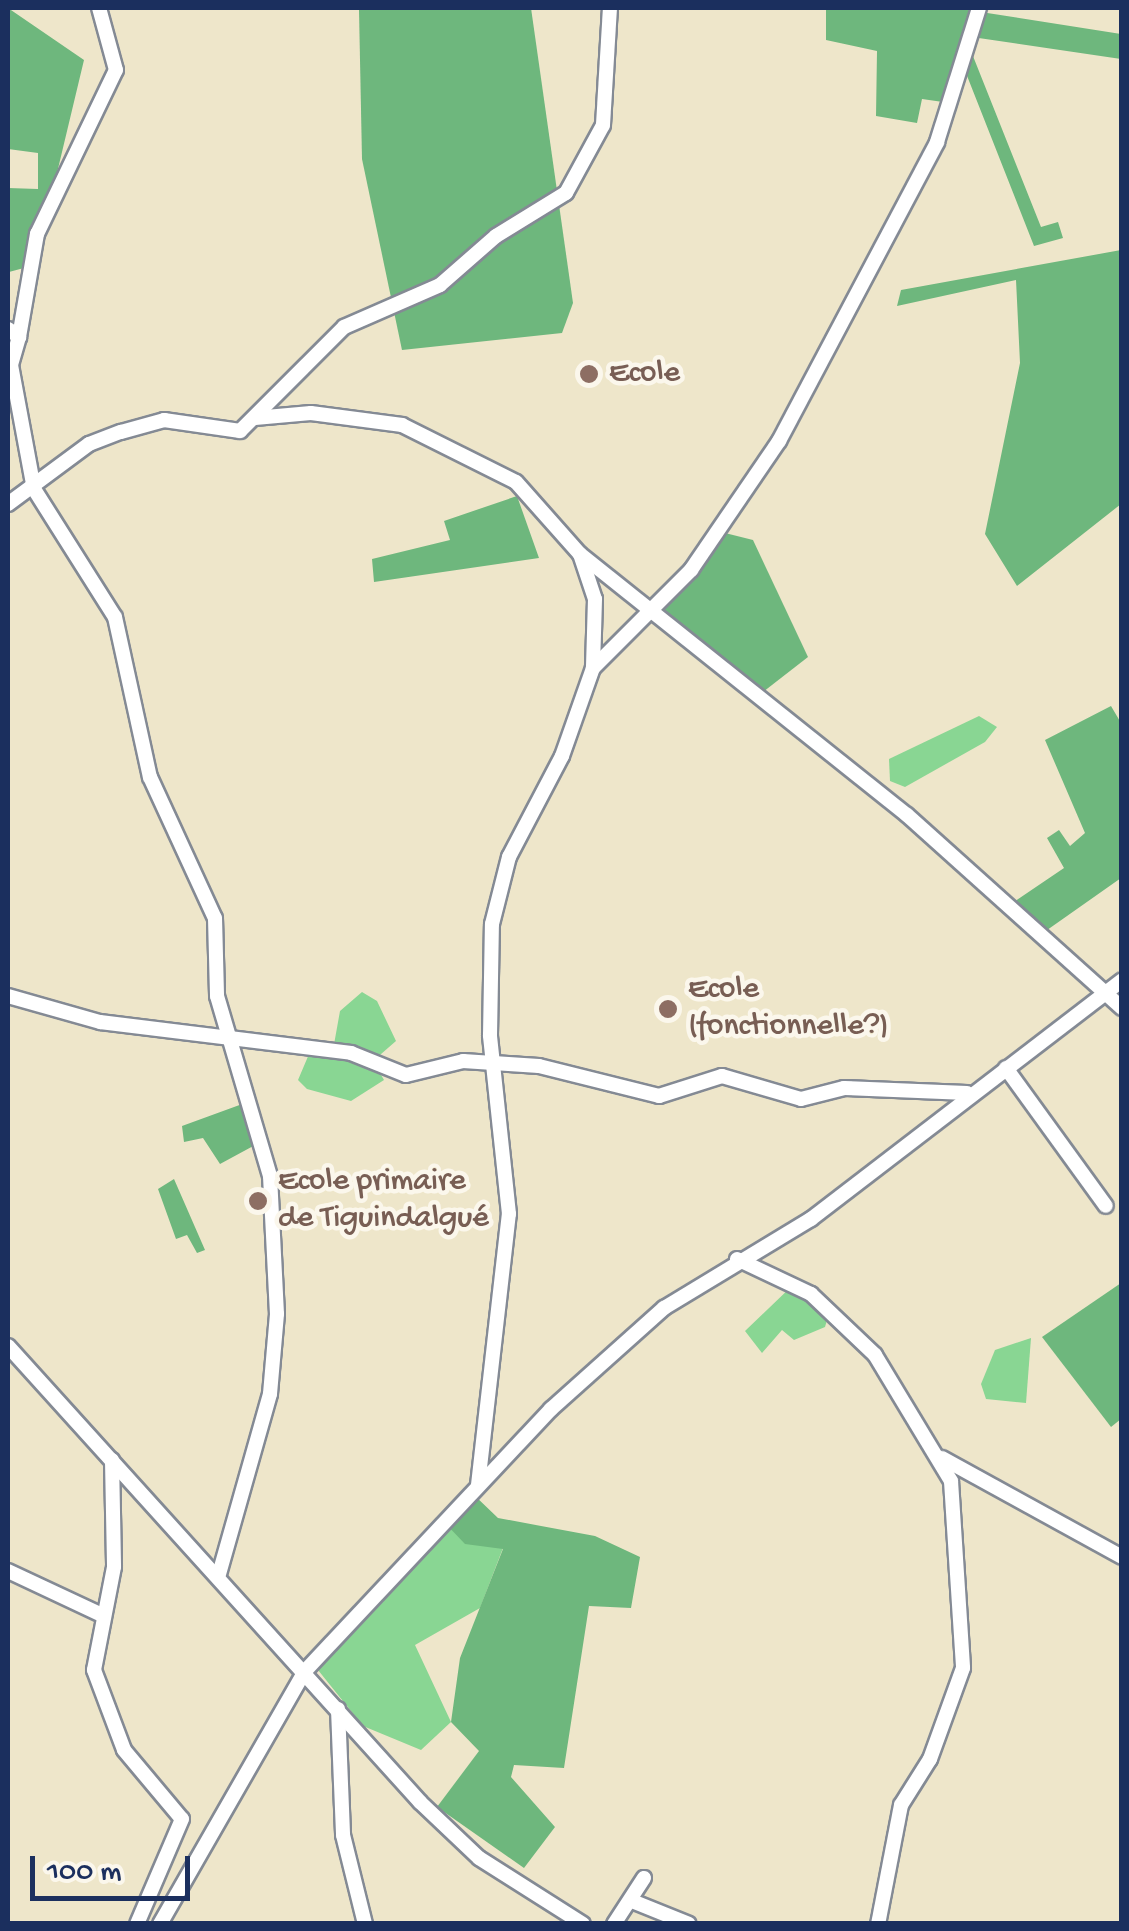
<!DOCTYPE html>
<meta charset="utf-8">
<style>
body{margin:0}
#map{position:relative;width:1129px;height:1931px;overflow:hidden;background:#eee6ca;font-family:"Gochi Hand",sans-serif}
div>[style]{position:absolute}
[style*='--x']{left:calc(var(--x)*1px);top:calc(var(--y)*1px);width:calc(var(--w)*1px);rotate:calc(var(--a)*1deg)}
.green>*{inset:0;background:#89d693}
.forest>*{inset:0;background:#6eb77d}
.roads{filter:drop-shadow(2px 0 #848a94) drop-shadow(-2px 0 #848a94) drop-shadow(0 2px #848a94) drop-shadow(0 -2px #848a94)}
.minor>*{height:14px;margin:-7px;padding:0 7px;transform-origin:7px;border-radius:7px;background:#fff}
.dots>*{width:28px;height:28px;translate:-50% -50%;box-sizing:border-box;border:5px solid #fbf7ec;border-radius:50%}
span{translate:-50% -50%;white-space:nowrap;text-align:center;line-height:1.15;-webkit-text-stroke:9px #fbf7ec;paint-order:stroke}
.education-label{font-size:32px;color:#785e54}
.left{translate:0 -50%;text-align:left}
.frame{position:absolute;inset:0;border:10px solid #1b2f5e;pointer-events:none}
.scale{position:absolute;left:30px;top:1856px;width:160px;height:45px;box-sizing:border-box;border:5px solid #1b2f5e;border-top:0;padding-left:12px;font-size:30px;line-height:35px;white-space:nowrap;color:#1b2f5e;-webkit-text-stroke:8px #fbf7ec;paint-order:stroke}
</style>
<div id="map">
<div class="green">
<div style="clip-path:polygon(979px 716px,997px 727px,985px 742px,905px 787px,890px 781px,889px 759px)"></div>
<div style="clip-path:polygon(362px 992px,377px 1001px,396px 1041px,373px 1061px,384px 1080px,351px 1101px,307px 1089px,298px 1080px,312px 1047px,333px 1050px,340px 1011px)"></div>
<div style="clip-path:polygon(794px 1284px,830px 1310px,825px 1327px,794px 1340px,782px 1330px,762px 1353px,745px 1331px)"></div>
<div style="clip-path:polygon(1031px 1338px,1026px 1403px,986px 1399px,981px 1384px,995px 1350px)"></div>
<div style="clip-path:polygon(444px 1522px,503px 1548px,480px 1608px,415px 1645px,451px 1722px,421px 1750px,363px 1726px,318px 1670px,322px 1650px)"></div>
</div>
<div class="forest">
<div style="clip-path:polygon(8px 8px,84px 60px,35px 265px,9px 272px,8px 188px,38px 189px,38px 153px,8px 149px)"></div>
<div style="clip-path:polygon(531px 8px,573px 303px,562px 333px,402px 350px,362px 159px,359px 10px)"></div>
<div style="clip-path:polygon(826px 8px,955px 8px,1121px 34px,1121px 59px,965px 36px,1041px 227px,1058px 222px,1063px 238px,1034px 246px,960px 58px,943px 102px,922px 99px,917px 123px,876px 116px,877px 51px,826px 40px)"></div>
<div style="clip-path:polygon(1121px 250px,1121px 504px,1017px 586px,985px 534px,1020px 363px,1016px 280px,897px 306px,901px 290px)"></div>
<div style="clip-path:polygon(517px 496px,539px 558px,374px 582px,372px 559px,450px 540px,444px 521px)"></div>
<div style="clip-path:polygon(717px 531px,753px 540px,808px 657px,759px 695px,652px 613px)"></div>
<div style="clip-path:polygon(1111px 706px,1121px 723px,1121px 878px,1040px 935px,1005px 908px,1064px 868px,1047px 838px,1059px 830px,1070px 846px,1085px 833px,1045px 740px)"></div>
<div style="clip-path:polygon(245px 1103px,257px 1144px,220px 1164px,203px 1138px,184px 1142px,182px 1126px)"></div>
<div style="clip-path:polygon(174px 1179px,205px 1250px,197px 1253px,187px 1235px,176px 1239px,158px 1189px)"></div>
<div style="clip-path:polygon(1121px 1283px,1121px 1419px,1111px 1427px,1042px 1337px)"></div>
<div style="clip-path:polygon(473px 1494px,498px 1518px,595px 1536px,640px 1557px,631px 1608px,589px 1606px,564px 1768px,514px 1765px,511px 1777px,555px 1827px,524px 1868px,437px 1807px,479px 1751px,451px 1722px,460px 1658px,503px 1549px,465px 1544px,444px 1522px)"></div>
</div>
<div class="roads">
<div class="minor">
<div style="--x:8;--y:329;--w:14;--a:36"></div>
<div style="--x:19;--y:337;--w:29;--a:106"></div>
<div style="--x:11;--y:365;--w:126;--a:79.5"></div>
<div style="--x:34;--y:489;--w:151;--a:57.7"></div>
<div style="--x:115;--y:617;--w:164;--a:77.7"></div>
<div style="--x:150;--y:777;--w:155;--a:65.3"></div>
<div style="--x:215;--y:918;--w:78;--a:88.5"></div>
<div style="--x:217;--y:996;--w:188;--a:73.6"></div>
<div style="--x:270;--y:1176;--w:138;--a:87.1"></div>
<div style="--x:277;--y:1314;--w:80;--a:95"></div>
<div style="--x:270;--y:1394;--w:187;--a:105.8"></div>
<div style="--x:19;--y:337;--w:105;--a:-80.1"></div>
<div style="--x:37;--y:234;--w:182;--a:-64.3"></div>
<div style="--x:116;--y:70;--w:64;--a:-105.3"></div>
<div style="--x:255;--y:418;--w:56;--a:-5.1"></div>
<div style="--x:311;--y:413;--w:92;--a:7.5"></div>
<div style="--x:402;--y:425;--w:127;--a:26.6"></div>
<div style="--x:516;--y:482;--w:96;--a:48.4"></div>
<div style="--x:580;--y:554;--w:47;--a:71.6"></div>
<div style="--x:595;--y:599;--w:69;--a:91.7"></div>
<div style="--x:8;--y:504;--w:101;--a:-36.5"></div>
<div style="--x:89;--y:444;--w:34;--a:-21"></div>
<div style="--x:121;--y:432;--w:45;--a:-15.6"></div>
<div style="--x:164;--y:420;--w:77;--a:8.2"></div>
<div style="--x:240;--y:431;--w:147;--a:-45"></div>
<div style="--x:344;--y:327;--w:105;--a:-23.6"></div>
<div style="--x:440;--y:285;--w:74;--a:-41.2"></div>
<div style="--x:496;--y:236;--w:82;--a:-31.6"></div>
<div style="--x:566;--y:193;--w:77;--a:-61.4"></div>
<div style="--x:603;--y:125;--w:117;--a:-86.6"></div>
<div style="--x:580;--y:554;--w:418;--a:38.6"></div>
<div style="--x:907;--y:815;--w:289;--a:41.9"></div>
<div style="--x:8;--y:996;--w:96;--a:15.8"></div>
<div style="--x:100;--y:1022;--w:253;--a:7"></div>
<div style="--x:351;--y:1053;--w:59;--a:21.8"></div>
<div style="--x:406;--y:1075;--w:59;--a:-13.8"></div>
<div style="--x:463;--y:1061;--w:76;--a:3.8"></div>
<div style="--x:539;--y:1066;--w:124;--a:14"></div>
<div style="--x:659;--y:1096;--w:66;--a:-17.6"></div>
<div style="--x:722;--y:1076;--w:82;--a:16.2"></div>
<div style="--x:801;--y:1099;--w:44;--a:-14.3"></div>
<div style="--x:844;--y:1088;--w:123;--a:2.3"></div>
<div style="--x:1006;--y:1068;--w:170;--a:54.1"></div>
<div style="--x:737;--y:1259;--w:82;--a:25.3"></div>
<div style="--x:811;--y:1294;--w:88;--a:43.6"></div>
<div style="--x:875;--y:1355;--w:147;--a:58.9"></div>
<div style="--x:951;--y:1481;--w:187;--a:86.3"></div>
<div style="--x:963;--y:1668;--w:97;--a:109.9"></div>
<div style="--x:930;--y:1759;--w:54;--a:122.2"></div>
<div style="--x:901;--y:1805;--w:121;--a:100.9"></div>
<div style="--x:8;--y:1346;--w:615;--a:47.9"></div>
<div style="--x:420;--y:1802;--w:81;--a:43.5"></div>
<div style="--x:479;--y:1858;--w:123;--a:32.4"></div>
<div style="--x:942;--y:1458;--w:205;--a:28.8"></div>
<div style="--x:112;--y:1460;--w:107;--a:88.9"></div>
<div style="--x:114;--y:1567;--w:105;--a:101"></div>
<div style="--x:94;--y:1670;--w:85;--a:69.4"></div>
<div style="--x:124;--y:1750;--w:90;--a:50"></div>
<div style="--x:182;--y:1819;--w:114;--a:113.2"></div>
<div style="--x:478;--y:1485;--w:273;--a:-83.5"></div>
<div style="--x:509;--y:1214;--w:180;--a:-96.1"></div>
<div style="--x:490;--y:1035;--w:111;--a:-89"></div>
<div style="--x:492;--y:924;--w:69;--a:-75.8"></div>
<div style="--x:509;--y:857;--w:114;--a:-62.3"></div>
<div style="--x:562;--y:756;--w:93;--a:-70.6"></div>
<div style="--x:593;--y:668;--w:139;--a:-45"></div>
<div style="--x:691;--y:570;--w:156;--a:-55.7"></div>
<div style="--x:779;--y:441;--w:338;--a:-62.1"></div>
<div style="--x:937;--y:142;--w:140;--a:-72.6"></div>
<div style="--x:8;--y:1571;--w:104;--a:25.1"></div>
<div style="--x:338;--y:1709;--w:126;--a:87.7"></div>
<div style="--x:343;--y:1835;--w:92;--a:76.1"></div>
<div style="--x:632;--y:1901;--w:61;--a:22"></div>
<div style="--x:160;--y:1924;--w:292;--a:-60.2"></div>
<div style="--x:305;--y:1671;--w:359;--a:-46.8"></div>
<div style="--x:551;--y:1409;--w:152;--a:-41.8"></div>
<div style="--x:664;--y:1308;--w:172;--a:-31.2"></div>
<div style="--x:811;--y:1219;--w:392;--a:-37.5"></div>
<div style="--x:614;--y:1924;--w:55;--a:-56.9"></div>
</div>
</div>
<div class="dots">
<div style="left:589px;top:374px;background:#8d6e63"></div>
<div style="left:668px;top:1009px;background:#8d6e63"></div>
<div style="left:258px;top:1201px;background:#8d6e63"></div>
</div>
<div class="education-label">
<span class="left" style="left:609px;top:374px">Ecole</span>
<span class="left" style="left:688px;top:1009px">Ecole<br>(fonctionnelle?)</span>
<span class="left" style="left:278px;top:1201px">Ecole primaire<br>de Tiguindalgué</span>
</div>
<div class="frame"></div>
<div class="scale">100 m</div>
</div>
